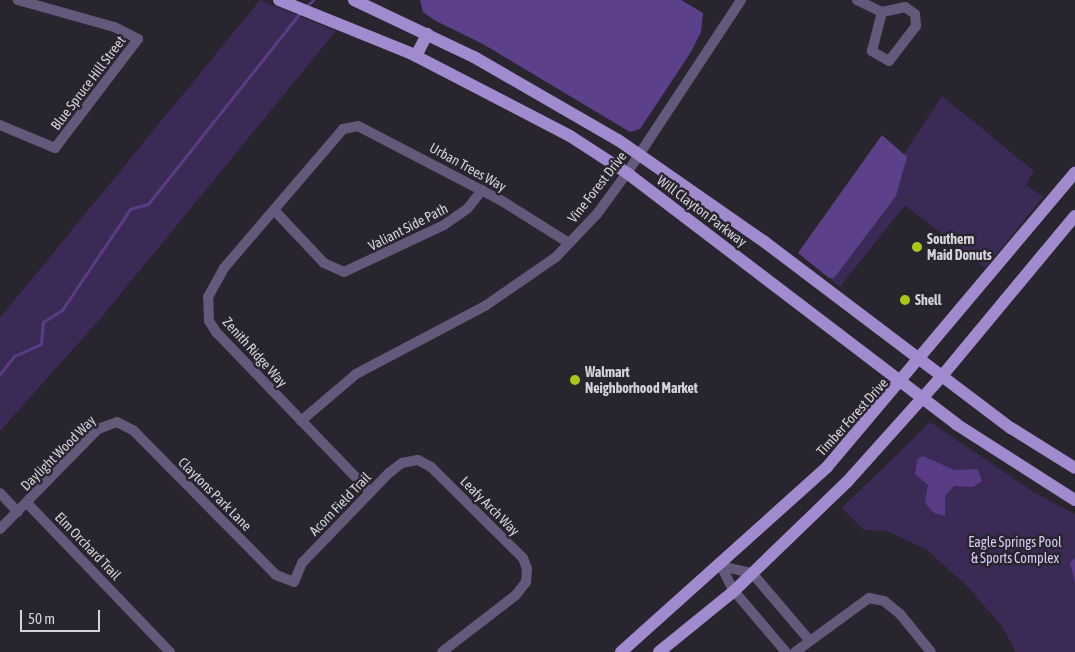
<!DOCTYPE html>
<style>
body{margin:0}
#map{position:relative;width:1075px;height:652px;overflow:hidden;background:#28252e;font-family:"Asap Condensed",sans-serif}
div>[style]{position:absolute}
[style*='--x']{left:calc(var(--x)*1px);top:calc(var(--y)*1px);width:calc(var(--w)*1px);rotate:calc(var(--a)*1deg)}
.green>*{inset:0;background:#3b2a55}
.forest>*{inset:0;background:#5d408a}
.water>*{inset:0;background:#5a3c86}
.stream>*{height:3px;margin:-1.5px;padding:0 1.5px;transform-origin:1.5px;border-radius:1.5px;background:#5a3c86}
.minor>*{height:10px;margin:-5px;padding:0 5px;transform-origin:5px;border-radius:5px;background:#64597a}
.major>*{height:12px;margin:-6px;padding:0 6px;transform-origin:6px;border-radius:6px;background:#a28ace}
.dots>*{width:14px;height:14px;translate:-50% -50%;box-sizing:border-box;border:2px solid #28252e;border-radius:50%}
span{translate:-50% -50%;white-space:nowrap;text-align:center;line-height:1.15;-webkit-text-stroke:5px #28252e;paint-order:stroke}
.street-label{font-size:14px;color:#d5d3d9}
.poi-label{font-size:14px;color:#d5d3d9;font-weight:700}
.left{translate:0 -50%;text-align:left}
.park-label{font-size:14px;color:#d8cbf5}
.scale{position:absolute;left:20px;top:610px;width:80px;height:22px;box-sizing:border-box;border:2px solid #d5d3d9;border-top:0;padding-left:6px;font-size:15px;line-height:18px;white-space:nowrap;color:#d5d3d9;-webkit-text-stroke:4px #28252e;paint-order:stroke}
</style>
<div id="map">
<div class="green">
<div style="clip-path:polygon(260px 0,336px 31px,100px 319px,0 431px,0 318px)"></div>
<div style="clip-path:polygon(942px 96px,1034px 171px,1026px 185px,1043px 197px,985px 268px,905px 205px,840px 287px,829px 278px,882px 203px,905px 152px)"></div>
<div style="clip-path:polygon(930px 422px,1035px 493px,1075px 514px,1075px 652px,1016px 652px,1001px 625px,967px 586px,927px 550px,887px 531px,864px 530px,842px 508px)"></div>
</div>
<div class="forest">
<div style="clip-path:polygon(420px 0,681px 0,703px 13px,701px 32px,691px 52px,640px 129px,630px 132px,483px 44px,436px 21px,423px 12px)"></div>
<div style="clip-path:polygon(882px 135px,907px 157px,896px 196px,834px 278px,829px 278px,798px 253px)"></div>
</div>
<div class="water">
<div style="clip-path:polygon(923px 456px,954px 470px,978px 469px,982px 481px,973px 487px,954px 486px,945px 496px,945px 516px,934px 513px,925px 503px,928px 485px,915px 474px,917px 459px)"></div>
<div style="clip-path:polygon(1075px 558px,1075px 583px,1070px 563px)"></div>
</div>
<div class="stream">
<div style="--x:306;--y:7;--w:10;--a:-45"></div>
<div style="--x:0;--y:374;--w:23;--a:-52"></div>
<div style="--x:14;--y:356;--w:30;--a:-24"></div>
<div style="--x:41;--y:344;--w:22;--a:-85"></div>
<div style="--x:43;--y:322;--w:22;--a:-32"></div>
<div style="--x:62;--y:310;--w:122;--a:-56"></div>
<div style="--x:130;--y:209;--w:19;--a:-16"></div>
<div style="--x:148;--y:204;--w:244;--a:-51.5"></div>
</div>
<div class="minor">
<div style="--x:857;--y:0;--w:28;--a:26"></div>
<div style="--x:882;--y:12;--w:24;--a:-12"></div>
<div style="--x:905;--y:7;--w:12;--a:35"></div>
<div style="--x:915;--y:14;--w:12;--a:85"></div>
<div style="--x:916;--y:26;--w:44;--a:127.6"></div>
<div style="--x:889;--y:61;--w:20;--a:-150"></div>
<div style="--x:872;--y:51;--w:40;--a:-75.6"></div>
<div style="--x:0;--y:125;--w:60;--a:22.7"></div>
<div style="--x:55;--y:148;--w:137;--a:-52.7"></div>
<div style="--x:138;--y:39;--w:27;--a:-153"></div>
<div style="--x:114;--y:27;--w:100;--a:-164.3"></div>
<div style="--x:274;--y:210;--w:73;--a:46.7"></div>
<div style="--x:324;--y:263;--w:22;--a:24"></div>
<div style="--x:344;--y:272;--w:110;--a:-25.2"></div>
<div style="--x:444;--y:225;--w:29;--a:-35"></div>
<div style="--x:468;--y:208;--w:23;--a:-52"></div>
<div style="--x:301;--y:421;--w:72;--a:-40.5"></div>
<div style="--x:356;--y:374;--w:146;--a:-27.8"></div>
<div style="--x:485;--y:306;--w:86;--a:-34.6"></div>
<div style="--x:556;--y:257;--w:59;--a:-46.4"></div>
<div style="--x:597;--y:214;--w:51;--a:-53.8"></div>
<div style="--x:627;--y:173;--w:207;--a:-56.6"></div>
<div style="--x:370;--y:492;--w:222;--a:-133.9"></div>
<div style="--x:216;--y:332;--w:13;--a:-122"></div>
<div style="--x:209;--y:321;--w:24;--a:-92"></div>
<div style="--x:208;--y:297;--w:33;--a:-61"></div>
<div style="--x:224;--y:268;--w:183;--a:-49.4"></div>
<div style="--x:343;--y:129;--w:15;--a:-11"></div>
<div style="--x:358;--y:126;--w:162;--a:27.5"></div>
<div style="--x:502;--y:201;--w:79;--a:32.1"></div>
<div style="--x:0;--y:493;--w:26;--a:47"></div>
<div style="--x:27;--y:503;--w:207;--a:46.2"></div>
<div style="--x:0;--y:529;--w:140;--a:-45.6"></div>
<div style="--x:98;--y:429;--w:20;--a:-20"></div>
<div style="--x:117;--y:422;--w:18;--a:27"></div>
<div style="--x:133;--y:430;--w:204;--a:45.4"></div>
<div style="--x:276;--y:575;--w:19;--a:21"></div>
<div style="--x:294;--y:582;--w:21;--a:-67"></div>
<div style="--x:302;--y:563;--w:125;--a:-46"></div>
<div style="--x:389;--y:473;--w:16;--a:-38"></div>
<div style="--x:402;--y:463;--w:16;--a:-11"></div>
<div style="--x:418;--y:460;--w:15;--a:28"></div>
<div style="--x:431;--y:467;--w:129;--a:44.7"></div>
<div style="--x:523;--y:558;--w:12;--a:70"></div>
<div style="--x:527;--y:569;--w:13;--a:94"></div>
<div style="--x:526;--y:582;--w:16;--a:128"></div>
<div style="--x:516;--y:595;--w:93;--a:142.4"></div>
<div style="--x:721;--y:566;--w:32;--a:13"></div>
<div style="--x:752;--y:573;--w:89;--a:49.5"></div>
<div style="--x:721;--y:566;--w:28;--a:63"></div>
<div style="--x:734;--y:591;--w:80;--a:49.6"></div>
<div style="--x:795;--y:652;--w:92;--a:-36.1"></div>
<div style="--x:869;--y:598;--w:15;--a:11"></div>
<div style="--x:884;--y:601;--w:21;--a:39"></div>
<div style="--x:900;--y:614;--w:49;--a:50.8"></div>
</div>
<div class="major">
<div style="--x:279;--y:0;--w:141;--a:22"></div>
<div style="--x:410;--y:53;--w:180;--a:27.4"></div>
<div style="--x:570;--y:136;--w:68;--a:33"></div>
<div style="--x:627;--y:173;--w:414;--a:37.3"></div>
<div style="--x:956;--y:424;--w:141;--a:32.6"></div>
<div style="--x:354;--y:0;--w:133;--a:25.4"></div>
<div style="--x:474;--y:57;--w:166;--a:30"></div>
<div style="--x:618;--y:140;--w:180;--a:34.8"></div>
<div style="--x:766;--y:243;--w:307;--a:37.1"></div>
<div style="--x:1011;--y:428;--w:75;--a:32"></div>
<div style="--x:416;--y:56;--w:25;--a:-63"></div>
<div style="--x:621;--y:652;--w:277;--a:-41.9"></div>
<div style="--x:827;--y:467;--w:385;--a:-49.9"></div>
<div style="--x:659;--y:652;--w:97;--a:-39.1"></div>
<div style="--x:734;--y:591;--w:157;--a:-44"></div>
<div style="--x:847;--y:482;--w:142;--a:-48.1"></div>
<div style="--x:942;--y:376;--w:208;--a:-50.3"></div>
</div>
<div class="dots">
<div style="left:917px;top:247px;background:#aac718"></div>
<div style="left:905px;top:300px;background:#aac718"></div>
<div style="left:575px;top:380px;background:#aac718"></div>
</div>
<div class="street-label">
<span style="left:88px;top:83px;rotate:-53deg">Blue Spruce Hill Street</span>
<span style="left:468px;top:167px;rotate:29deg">Urban Trees Way</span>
<span style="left:597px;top:187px;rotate:-52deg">Vine Forest Drive</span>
<span style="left:702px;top:211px;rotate:37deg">Will Clayton Parkway</span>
<span style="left:408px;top:227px;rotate:-27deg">Valiant Side Path</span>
<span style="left:255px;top:352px;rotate:48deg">Zenith Ridge Way</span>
<span style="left:852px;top:417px;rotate:-48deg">Timber Forest Drive</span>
<span style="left:58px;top:453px;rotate:-45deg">Daylight Wood Way</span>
<span style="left:215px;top:494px;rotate:45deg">Claytons Park Lane</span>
<span style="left:340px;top:504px;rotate:-46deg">Acorn Field Trail</span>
<span style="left:490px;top:506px;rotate:45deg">Leafy Arch Way</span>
<span style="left:88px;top:546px;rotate:46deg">Elm Orchard Trail</span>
</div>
<div class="poi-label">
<span class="left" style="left:927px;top:247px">Southern<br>Maid Donuts</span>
<span class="left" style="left:915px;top:300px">Shell</span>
<span class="left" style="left:585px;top:380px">Walmart<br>Neighborhood Market</span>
</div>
<div class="park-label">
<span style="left:1015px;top:550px">Eagle Springs Pool<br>&amp; Sports Complex</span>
</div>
<div class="scale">50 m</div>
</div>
